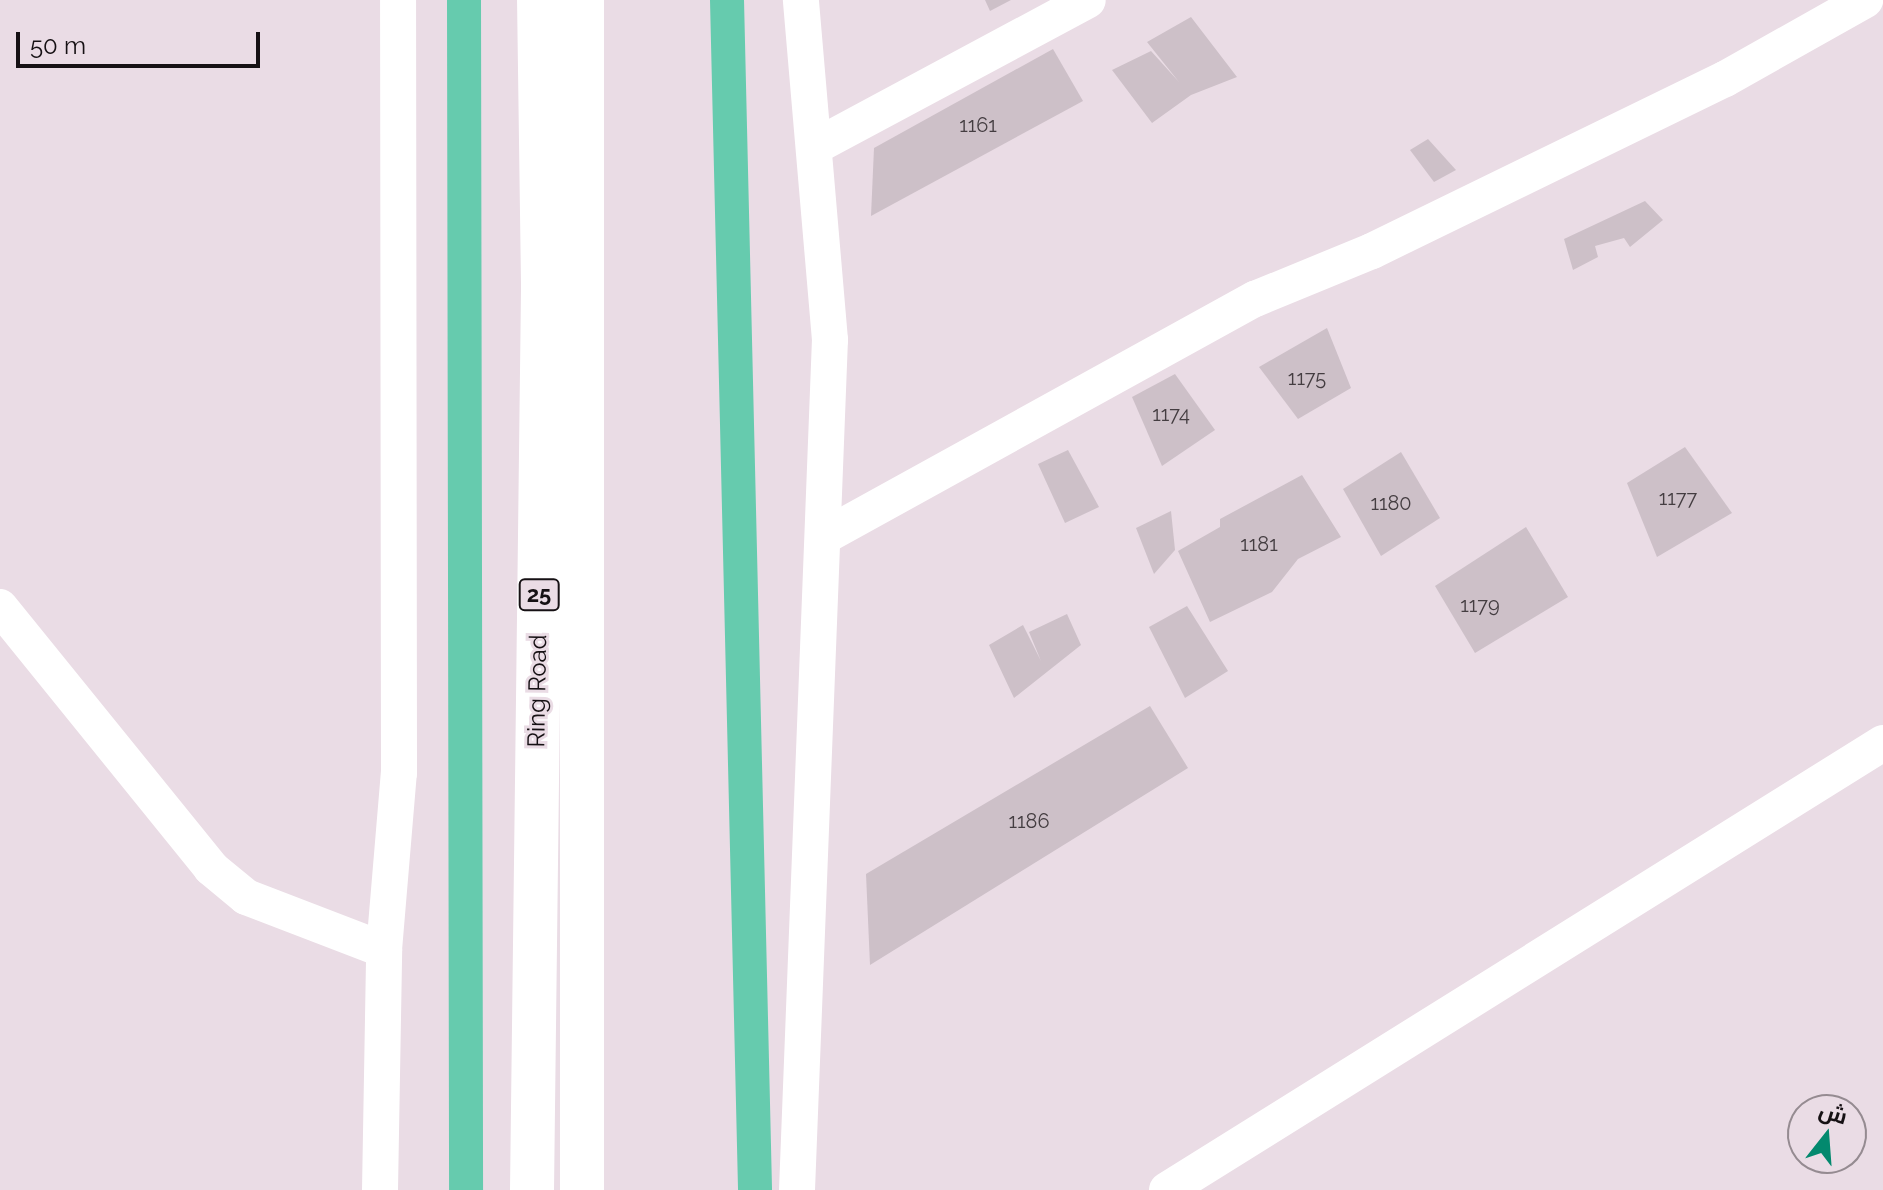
<!DOCTYPE html>
<meta charset="utf-8">
<style>
body{margin:0}
#map{position:relative;width:1883px;height:1190px;overflow:hidden;background:#eadce5;font-family:Raleway,Cairo,sans-serif}
div>[style]{position:absolute}
[style*='--x']{left:calc(var(--x)*1px);top:calc(var(--y)*1px);width:calc(var(--w)*1px);rotate:calc(var(--a)*1deg)}
.canal>*{height:34px;margin:-17px;padding:0 17px;transform-origin:17px;border-radius:17px;background:#66cbae}
.building>*{inset:0;background:#cdc0c8}
.minor>*{height:36px;margin:-18px;padding:0 18px;transform-origin:18px;border-radius:18px;background:#fff}
.highway>*{height:44px;margin:-22px;padding:0 22px;transform-origin:22px;border-radius:22px;background:#fff}
span{translate:-50% -50%;white-space:nowrap;text-align:center;line-height:1.15;-webkit-text-stroke:6px #eadce5;paint-order:stroke}
.number-label{font-size:20px;color:#443d41}
.number-label span{-webkit-text-stroke-width:0}
.shield-label span{padding:2px 6px;background:#eadce5;border:2px solid;border-radius:6px;-webkit-text-stroke-width:0}
.shield-label{font-size:22px;color:#161114;font-weight:700}
.street-label{font-size:24px;color:#161114}
.north{position:absolute;left:1787px;top:1094px;width:80px;height:80px;box-sizing:border-box;background:#eadce5;border:2px solid #958b91;border-radius:50%;rotate:17deg;font-size:22px;font-weight:700;line-height:32px;text-align:center;color:#161114}
.north::after{content:'';display:block;margin:auto;width:28px;height:36px;background:#03896e;clip-path:polygon(50% 0,100% 100%,50% 72%,0 100%)}
.scale{position:absolute;left:16px;top:32px;width:244px;height:36px;box-sizing:border-box;border:4px solid #161114;border-top:0;padding-left:10px;font-size:24px;line-height:28px;white-space:nowrap;color:#161114;-webkit-text-stroke:6px #eadce5;paint-order:stroke}
</style>
<div id="map">
<div class="canal">
<div style="--x:464;--y:0;--w:1190;--a:89.9"></div>
<div style="--x:727;--y:0;--w:1190;--a:88.65"></div>
</div>
<div class="building">
<div style="clip-path:polygon(985px 0,1011px 0,990px 11px)"></div>
<div style="clip-path:polygon(1191px 17px,1237px 77px,1191px 95px,1152px 123px,1112px 70px,1151px 51px,1179px 82px,1147px 42px)"></div>
<div style="clip-path:polygon(1053px 49px,1083px 101px,871px 216px,874px 148px)"></div>
<div style="clip-path:polygon(1428px 139px,1456px 170px,1434px 182px,1410px 150px)"></div>
<div style="clip-path:polygon(1645px 201px,1663px 220px,1630px 247px,1624px 238px,1595px 246px,1598px 257px,1573px 270px,1564px 239px)"></div>
<div style="clip-path:polygon(1327px 328px,1351px 388px,1298px 419px,1259px 367px)"></div>
<div style="clip-path:polygon(1175px 374px,1215px 430px,1162px 466px,1132px 397px)"></div>
<div style="clip-path:polygon(1685px 447px,1732px 513px,1657px 557px,1627px 483px)"></div>
<div style="clip-path:polygon(1068px 450px,1099px 507px,1065px 523px,1038px 464px)"></div>
<div style="clip-path:polygon(1401px 452px,1440px 518px,1381px 556px,1343px 489px)"></div>
<div style="clip-path:polygon(1302px 475px,1341px 537px,1298px 559px,1272px 592px,1210px 622px,1178px 551px,1220px 527px,1220px 519px)"></div>
<div style="clip-path:polygon(1171px 511px,1175px 550px,1154px 574px,1136px 528px)"></div>
<div style="clip-path:polygon(1526px 527px,1568px 597px,1475px 653px,1435px 586px)"></div>
<div style="clip-path:polygon(1187px 606px,1228px 671px,1185px 698px,1149px 627px)"></div>
<div style="clip-path:polygon(1067px 614px,1081px 645px,1014px 698px,989px 645px,1023px 625px,1041px 661px,1029px 632px)"></div>
<div style="clip-path:polygon(1150px 706px,1188px 768px,870px 965px,866px 874px)"></div>
</div>
<div class="minor">
<div style="--x:818;--y:145;--w:306;--a:-28.2"></div>
<div style="--x:825;--y:536;--w:491;--a:-28.9"></div>
<div style="--x:1255;--y:299;--w:126;--a:-22.3"></div>
<div style="--x:1372;--y:251;--w:393;--a:-26"></div>
<div style="--x:1725;--y:79;--w:161;--a:-29.4"></div>
<div style="--x:0;--y:607;--w:336;--a:51"></div>
<div style="--x:211;--y:868;--w:45;--a:39.6"></div>
<div style="--x:246;--y:897;--w:148;--a:21"></div>
<div style="--x:380;--y:1190;--w:240;--a:-89"></div>
<div style="--x:384;--y:950;--w:178;--a:-85.2"></div>
<div style="--x:399;--y:773;--w:773;--a:-90.07"></div>
<div style="--x:797;--y:1190;--w:851;--a:-87.78"></div>
<div style="--x:830;--y:340;--w:341;--a:-94.9"></div>
<div style="--x:1167;--y:1190;--w:844;--a:-31.98"></div>
</div>
<div class="highway">
<div style="--x:532;--y:1190;--w:906;--a:-89.3"></div>
<div style="--x:543;--y:284;--w:284;--a:-90.8"></div>
<div style="--x:582;--y:1190;--w:1190;--a:-90"></div>
</div>
<div class="number-label">
<span style="left:978px;top:125px">1161</span>
<span style="left:1307px;top:378px">1175</span>
<span style="left:1171px;top:414px">1174</span>
<span style="left:1678px;top:498px">1177</span>
<span style="left:1391px;top:503px">1180</span>
<span style="left:1259px;top:544px">1181</span>
<span style="left:1480px;top:605px">1179</span>
<span style="left:1029px;top:821px">1186</span>
</div>
<div class="shield-label">
<span style="left:539px;top:595px">25</span>
</div>
<div class="street-label">
<span style="left:537px;top:691px;rotate:-89deg">Ring Road</span>
</div>
<div class="north">ش</div>
<div class="scale">50 m</div>
</div>
